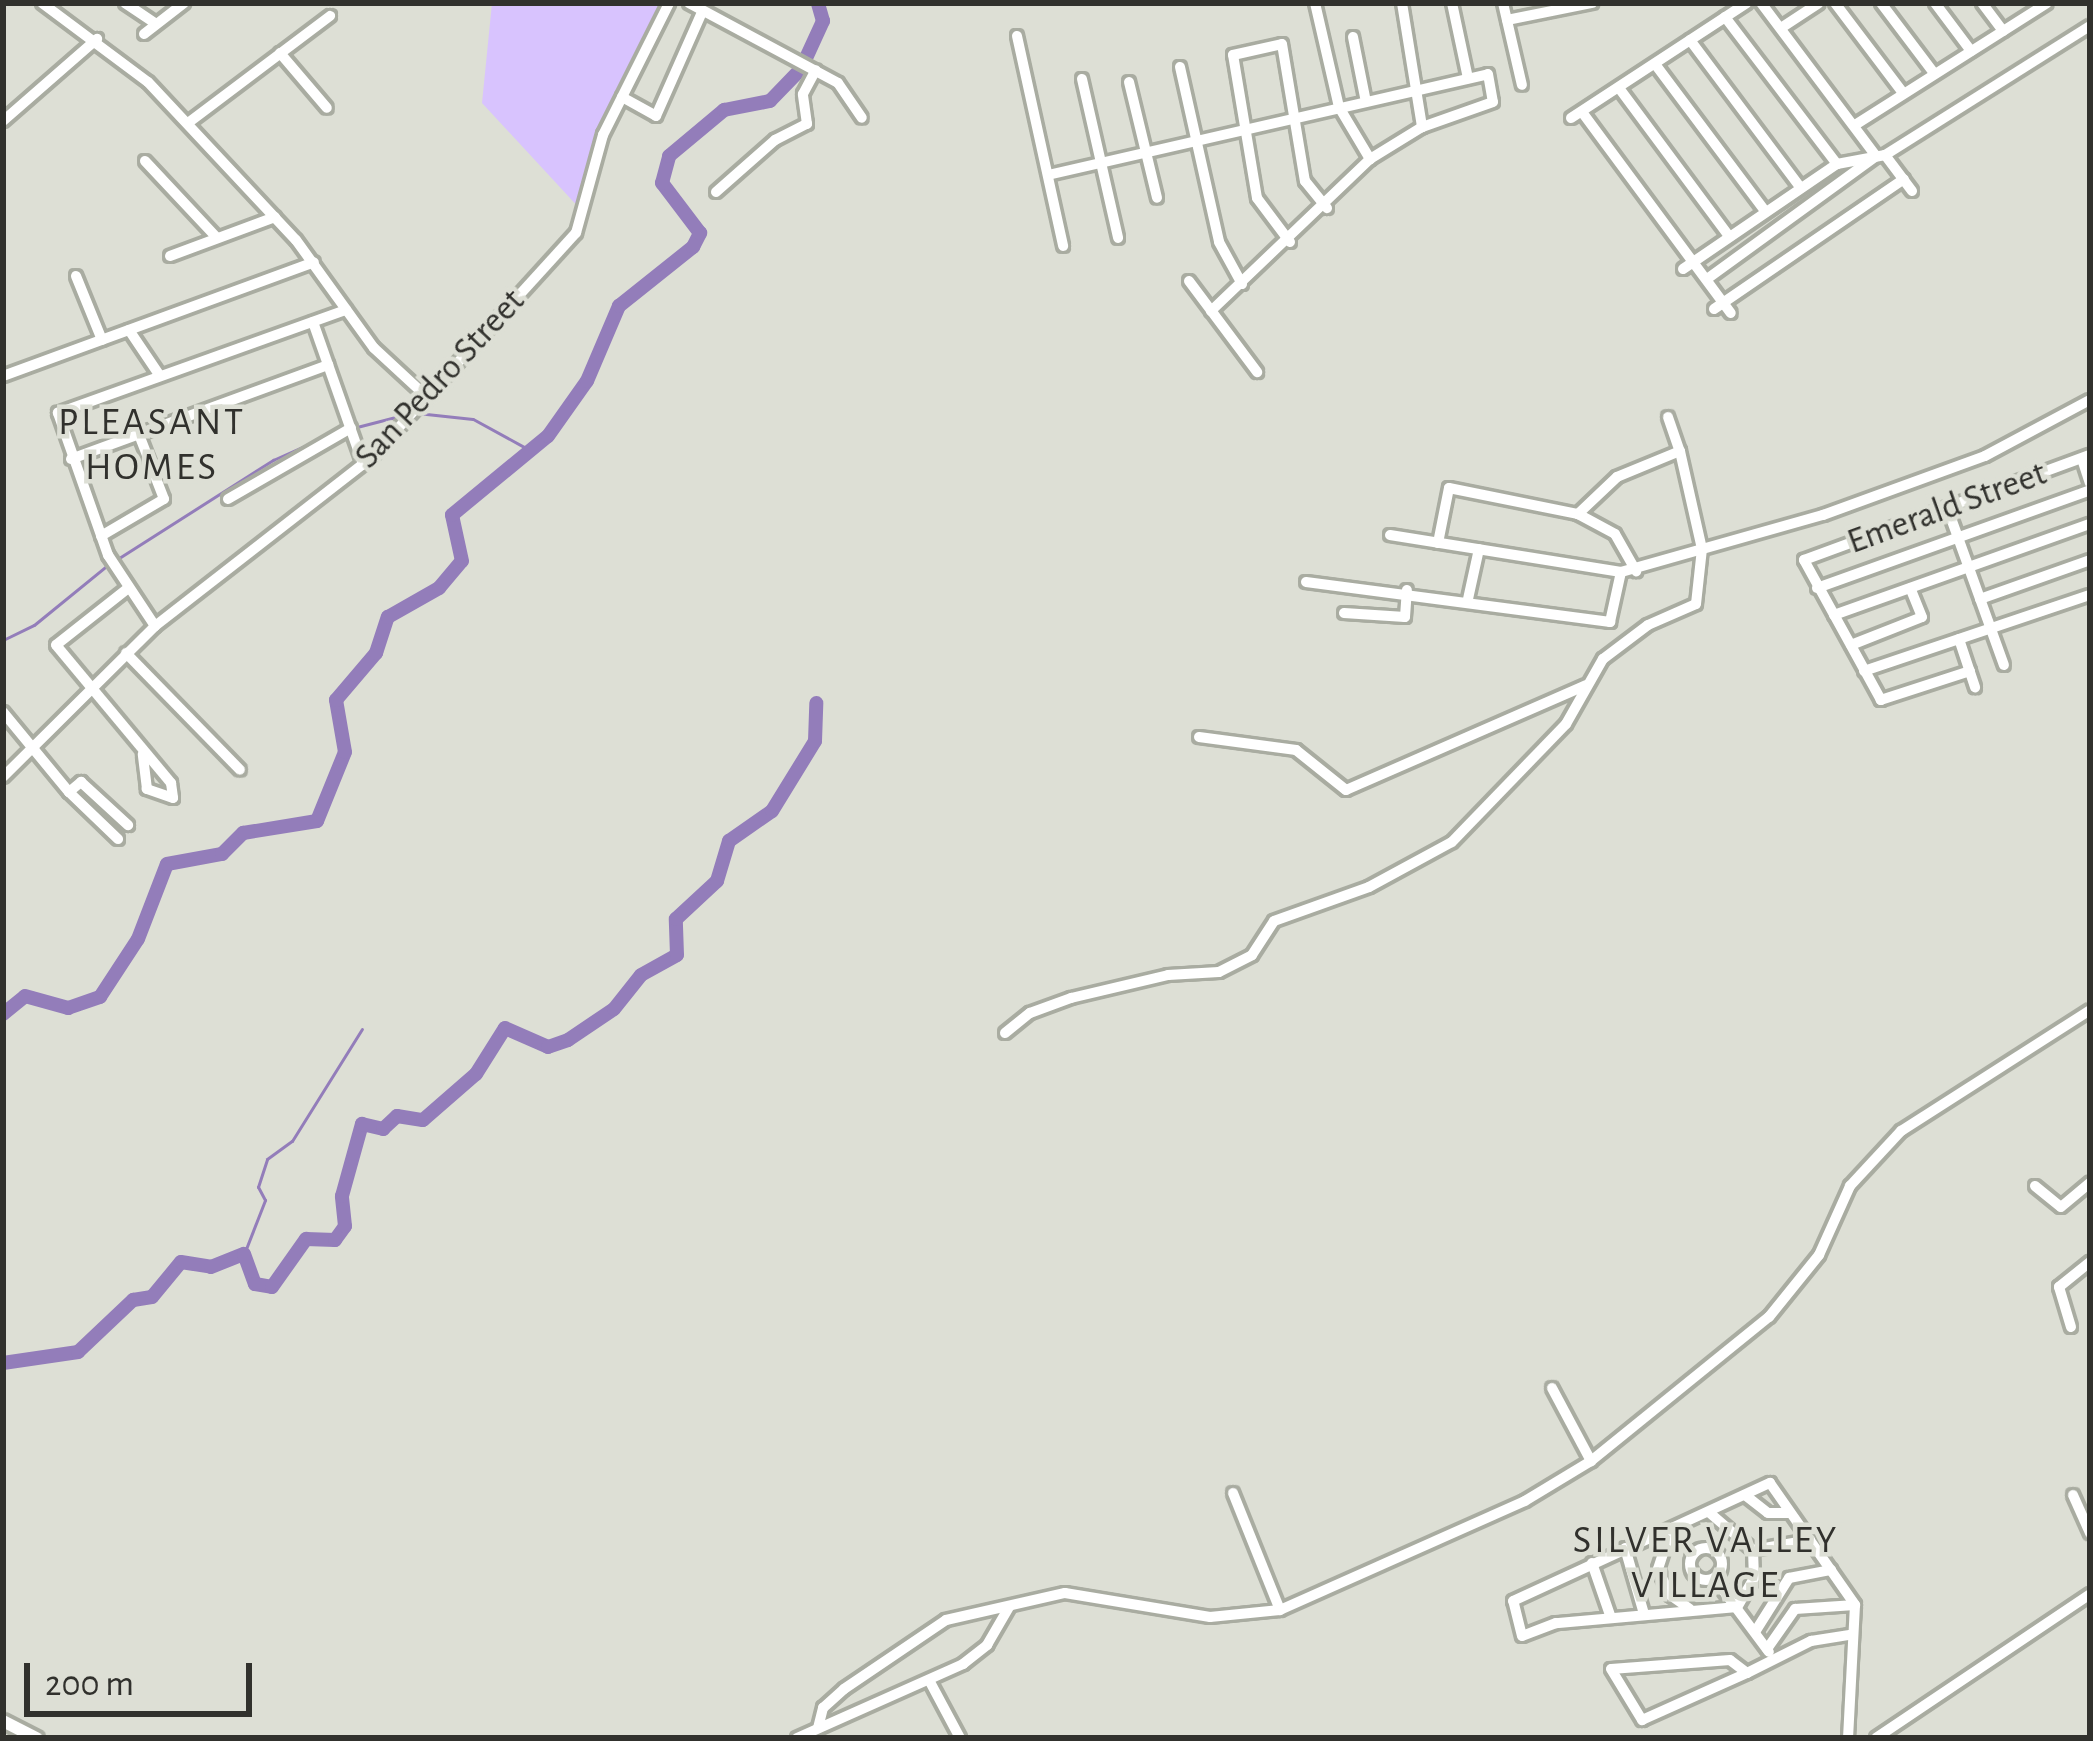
<!DOCTYPE html>
<style>
body{margin:0}
#map{position:relative;width:2093px;height:1741px;overflow:hidden;background:#dddfd5;font-family:"Alegreya Sans",sans-serif}
div>[style]{position:absolute}
[style*='--x']{left:calc(var(--x)*1px);top:calc(var(--y)*1px);width:calc(var(--w)*1px);rotate:calc(var(--a)*1deg)}
.green>*{inset:0;background:#d8c3fe}
.stream>*{height:3px;margin:-1.5px;padding:0 1.5px;transform-origin:1.5px;border-radius:1.5px;background:#937dba}
.river>*{height:14px;margin:-7px;padding:0 7px;transform-origin:7px;border-radius:7px;background:#937dba}
.roads{filter:drop-shadow(3px 0 #a9aca1) drop-shadow(-3px 0 #a9aca1) drop-shadow(0 3px #a9aca1) drop-shadow(0 -3px #a9aca1)}
.minor>*{height:10px;margin:-5px;padding:0 5px;transform-origin:5px;border-radius:5px;background:#fff}
.minor>.ring{margin:-5px;padding:0;box-sizing:content-box;background:none;border:10px solid #fff;border-radius:50%}
.major>*{height:12px;margin:-6px;padding:0 6px;transform-origin:6px;border-radius:6px;background:#fff}
span{translate:-50% -50%;white-space:nowrap;text-align:center;line-height:1.15;-webkit-text-stroke:9px #dddfd5;paint-order:stroke}
.street-label{font-size:36px;color:#31312d}
.neighbourhood-label{font-size:39px;color:#31312d;letter-spacing:3px}
.frame{position:absolute;inset:0;border:6px solid #31312d;pointer-events:none}
.scale{position:absolute;left:24px;top:1663px;width:228px;height:54px;box-sizing:border-box;border:6px solid #31312d;border-top:0;padding-left:15px;font-size:36px;line-height:42px;white-space:nowrap;color:#31312d;-webkit-text-stroke:9px #dddfd5;paint-order:stroke}
</style>
<div id="map">
<div class="green">
<div style="clip-path:polygon(492px 3px,666px 3px,599px 137px,582px 211px,482px 103px)"></div>
</div>
<div class="stream">
<div style="--x:417;--y:413;--w:56;--a:6.1"></div>
<div style="--x:473;--y:419;--w:60;--a:28.7"></div>
<div style="--x:353;--y:428;--w:56;--a:-14.5"></div>
<div style="--x:119;--y:558;--w:183;--a:-32.5"></div>
<div style="--x:273;--y:460;--w:71;--a:-24"></div>
<div style="--x:3;--y:640;--w:34;--a:-26"></div>
<div style="--x:34;--y:625;--w:98;--a:-39.2"></div>
<div style="--x:244;--y:1254;--w:58;--a:-68.7"></div>
<div style="--x:265;--y:1200;--w:15;--a:-118"></div>
<div style="--x:258;--y:1187;--w:29;--a:-72"></div>
<div style="--x:267;--y:1159;--w:31;--a:-36"></div>
<div style="--x:292;--y:1141;--w:132;--a:-58"></div>
</div>
<div class="river">
<div style="--x:3;--y:1014;--w:28;--a:-39"></div>
<div style="--x:25;--y:996;--w:45;--a:15.6"></div>
<div style="--x:68;--y:1008;--w:34;--a:-19"></div>
<div style="--x:100;--y:997;--w:69;--a:-56.8"></div>
<div style="--x:138;--y:939;--w:80;--a:-68.9"></div>
<div style="--x:167;--y:864;--w:56;--a:-10.3"></div>
<div style="--x:222;--y:854;--w:30;--a:-45"></div>
<div style="--x:243;--y:833;--w:75;--a:-9.2"></div>
<div style="--x:317;--y:821;--w:74;--a:-67.9"></div>
<div style="--x:345;--y:752;--w:53;--a:-99.8"></div>
<div style="--x:336;--y:700;--w:62;--a:-49.6"></div>
<div style="--x:376;--y:653;--w:38;--a:-72"></div>
<div style="--x:388;--y:617;--w:59;--a:-29.6"></div>
<div style="--x:439;--y:588;--w:35;--a:-50"></div>
<div style="--x:462;--y:561;--w:47;--a:-102.3"></div>
<div style="--x:452;--y:515;--w:124;--a:-39.5"></div>
<div style="--x:548;--y:436;--w:67;--a:-54.7"></div>
<div style="--x:587;--y:381;--w:82;--a:-66.9"></div>
<div style="--x:619;--y:306;--w:95;--a:-38.6"></div>
<div style="--x:693;--y:247;--w:16;--a:-63"></div>
<div style="--x:700;--y:233;--w:63;--a:-127.2"></div>
<div style="--x:662;--y:183;--w:28;--a:-75"></div>
<div style="--x:669;--y:156;--w:72;--a:-39.9"></div>
<div style="--x:724;--y:110;--w:47;--a:-11.1"></div>
<div style="--x:770;--y:101;--w:45;--a:-45.9"></div>
<div style="--x:801;--y:69;--w:53;--a:-65.4"></div>
<div style="--x:823;--y:21;--w:19;--a:-106"></div>
<div style="--x:3;--y:1363;--w:76;--a:-8.3"></div>
<div style="--x:78;--y:1352;--w:76;--a:-43.4"></div>
<div style="--x:133;--y:1300;--w:19;--a:-9"></div>
<div style="--x:152;--y:1297;--w:45;--a:-50.4"></div>
<div style="--x:181;--y:1262;--w:30;--a:9"></div>
<div style="--x:211;--y:1267;--w:35;--a:-22"></div>
<div style="--x:244;--y:1254;--w:32;--a:70"></div>
<div style="--x:255;--y:1284;--w:17;--a:10"></div>
<div style="--x:272;--y:1287;--w:59;--a:-54.7"></div>
<div style="--x:306;--y:1239;--w:29;--a:2"></div>
<div style="--x:335;--y:1240;--w:17;--a:-54"></div>
<div style="--x:345;--y:1226;--w:30;--a:-96"></div>
<div style="--x:342;--y:1196;--w:75;--a:-74.5"></div>
<div style="--x:362;--y:1124;--w:22;--a:13"></div>
<div style="--x:383;--y:1129;--w:19;--a:-43"></div>
<div style="--x:397;--y:1116;--w:26;--a:9"></div>
<div style="--x:423;--y:1120;--w:70;--a:-41"></div>
<div style="--x:476;--y:1074;--w:54;--a:-57.8"></div>
<div style="--x:505;--y:1028;--w:47;--a:23.8"></div>
<div style="--x:548;--y:1047;--w:21;--a:-19"></div>
<div style="--x:568;--y:1040;--w:55;--a:-34"></div>
<div style="--x:614;--y:1009;--w:43;--a:-51.5"></div>
<div style="--x:641;--y:975;--w:41;--a:-29.1"></div>
<div style="--x:677;--y:955;--w:36;--a:-92"></div>
<div style="--x:676;--y:919;--w:56;--a:-42.8"></div>
<div style="--x:717;--y:881;--w:42;--a:-73.3"></div>
<div style="--x:729;--y:841;--w:52;--a:-34.9"></div>
<div style="--x:772;--y:811;--w:82;--a:-58.4"></div>
<div style="--x:815;--y:741;--w:38;--a:-88"></div>
</div>
<div class="roads">
<div class="minor">
<div style="--x:42;--y:3;--w:132;--a:36.7"></div>
<div style="--x:148;--y:82;--w:216;--a:46.9"></div>
<div style="--x:296;--y:240;--w:133;--a:54.2"></div>
<div style="--x:374;--y:348;--w:72;--a:42.8"></div>
<div style="--x:125;--y:3;--w:37;--a:34"></div>
<div style="--x:689;--y:3;--w:169;--a:28.2"></div>
<div style="--x:838;--y:83;--w:42;--a:55.6"></div>
<div style="--x:1315;--y:3;--w:107;--a:77"></div>
<div style="--x:1339;--y:107;--w:61;--a:59.2"></div>
<div style="--x:1402;--y:3;--w:126;--a:80.8"></div>
<div style="--x:1452;--y:3;--w:77;--a:78"></div>
<div style="--x:1503;--y:3;--w:84;--a:77"></div>
<div style="--x:1835;--y:3;--w:113;--a:52.9"></div>
<div style="--x:1881;--y:3;--w:88;--a:52.9"></div>
<div style="--x:1935;--y:3;--w:60;--a:53.1"></div>
<div style="--x:1982;--y:3;--w:35;--a:53"></div>
<div style="--x:1725;--y:17;--w:185;--a:52.7"></div>
<div style="--x:1507;--y:20;--w:87;--a:-11.3"></div>
<div style="--x:1781;--y:28;--w:45;--a:-33.3"></div>
<div style="--x:144;--y:34;--w:51;--a:-37.8"></div>
<div style="--x:1017;--y:36;--w:215;--a:77.6"></div>
<div style="--x:1353;--y:37;--w:66;--a:78.7"></div>
<div style="--x:1690;--y:40;--w:184;--a:53.2"></div>
<div style="--x:280;--y:53;--w:72;--a:49.5"></div>
<div style="--x:1655;--y:64;--w:184;--a:53.2"></div>
<div style="--x:1180;--y:67;--w:179;--a:77.4"></div>
<div style="--x:1219;--y:242;--w:48;--a:61.3"></div>
<div style="--x:1082;--y:79;--w:163;--a:77.2"></div>
<div style="--x:1129;--y:82;--w:119;--a:76.4"></div>
<div style="--x:1619;--y:88;--w:184;--a:53.4"></div>
<div style="--x:622;--y:97;--w:39;--a:29"></div>
<div style="--x:656;--y:116;--w:114;--a:-66.1"></div>
<div style="--x:1582;--y:112;--w:250;--a:53.5"></div>
<div style="--x:1571;--y:118;--w:210;--a:-33.2"></div>
<div style="--x:3;--y:121;--w:125;--a:-41.1"></div>
<div style="--x:188;--y:123;--w:178;--a:-37"></div>
<div style="--x:1855;--y:125;--w:227;--a:-32.4"></div>
<div style="--x:1885;--y:155;--w:45;--a:53.1"></div>
<div style="--x:145;--y:161;--w:105;--a:46.9"></div>
<div style="--x:1048;--y:175;--w:451;--a:-12.9"></div>
<div style="--x:1488;--y:74;--w:28;--a:80"></div>
<div style="--x:1493;--y:102;--w:75;--a:160.6"></div>
<div style="--x:1422;--y:127;--w:61;--a:148.4"></div>
<div style="--x:1370;--y:159;--w:220;--a:136.3"></div>
<div style="--x:716;--y:192;--w:79;--a:-41.4"></div>
<div style="--x:775;--y:140;--w:36;--a:-27"></div>
<div style="--x:807;--y:124;--w:30;--a:-98"></div>
<div style="--x:803;--y:94;--w:27;--a:-62"></div>
<div style="--x:1290;--y:242;--w:55;--a:-126.9"></div>
<div style="--x:1257;--y:198;--w:145;--a:-99.5"></div>
<div style="--x:1233;--y:55;--w:50;--a:-12.7"></div>
<div style="--x:1282;--y:44;--w:139;--a:80.5"></div>
<div style="--x:1305;--y:181;--w:35;--a:51"></div>
<div style="--x:170;--y:256;--w:112;--a:-20.4"></div>
<div style="--x:1683;--y:269;--w:186;--a:-34.3"></div>
<div style="--x:1837;--y:164;--w:49;--a:-10.6"></div>
<div style="--x:1885;--y:155;--w:242;--a:-32.2"></div>
<div style="--x:76;--y:276;--w:69;--a:67.9"></div>
<div style="--x:1707;--y:279;--w:209;--a:-36"></div>
<div style="--x:1876;--y:156;--w:191;--a:-126.9"></div>
<div style="--x:1189;--y:281;--w:114;--a:53.2"></div>
<div style="--x:1714;--y:309;--w:230;--a:-34.4"></div>
<div style="--x:313;--y:322;--w:151;--a:70.6"></div>
<div style="--x:129;--y:330;--w:55;--a:56"></div>
<div style="--x:3;--y:376;--w:331;--a:-20.1"></div>
<div style="--x:1668;--y:417;--w:36;--a:71"></div>
<div style="--x:71;--y:459;--w:274;--a:-20.1"></div>
<div style="--x:2082;--y:459;--w:25;--a:72"></div>
<div style="--x:228;--y:499;--w:142;--a:-30"></div>
<div style="--x:1947;--y:507;--w:168;--a:70.2"></div>
<div style="--x:1390;--y:535;--w:234;--a:9.1"></div>
<div style="--x:101;--y:536;--w:73;--a:-30.4"></div>
<div style="--x:164;--y:499;--w:66;--a:-111.2"></div>
<div style="--x:1438;--y:543;--w:56;--a:-78.7"></div>
<div style="--x:1449;--y:488;--w:132;--a:11.4"></div>
<div style="--x:1578;--y:514;--w:42;--a:28.4"></div>
<div style="--x:1615;--y:534;--w:43;--a:60.4"></div>
<div style="--x:1306;--y:582;--w:307;--a:7.5"></div>
<div style="--x:1610;--y:622;--w:51;--a:-77.6"></div>
<div style="--x:1621;--y:572;--w:210;--a:-15.8"></div>
<div style="--x:1823;--y:515;--w:172;--a:-20"></div>
<div style="--x:1985;--y:456;--w:119;--a:-28.1"></div>
<div style="--x:1817;--y:588;--w:290;--a:-19.7"></div>
<div style="--x:127;--y:589;--w:90;--a:141.7"></div>
<div style="--x:56;--y:645;--w:180;--a:50.2"></div>
<div style="--x:171;--y:783;--w:15;--a:82"></div>
<div style="--x:173;--y:798;--w:28;--a:-161"></div>
<div style="--x:147;--y:789;--w:35;--a:-97"></div>
<div style="--x:1468;--y:599;--w:51;--a:-77.6"></div>
<div style="--x:1980;--y:599;--w:117;--a:-19.5"></div>
<div style="--x:1344;--y:613;--w:61;--a:3.8"></div>
<div style="--x:1405;--y:617;--w:27;--a:-86"></div>
<div style="--x:1834;--y:615;--w:272;--a:-19.6"></div>
<div style="--x:155;--y:626;--w:85;--a:-123.5"></div>
<div style="--x:108;--y:555;--w:151;--a:-109.4"></div>
<div style="--x:58;--y:413;--w:306;--a:-19.7"></div>
<div style="--x:1959;--y:639;--w:51;--a:71.6"></div>
<div style="--x:1851;--y:645;--w:76;--a:-21.5"></div>
<div style="--x:1922;--y:617;--w:31;--a:-112"></div>
<div style="--x:126;--y:653;--w:163;--a:45.7"></div>
<div style="--x:1864;--y:671;--w:238;--a:-18.6"></div>
<div style="--x:1970;--y:671;--w:94;--a:162"></div>
<div style="--x:1881;--y:700;--w:160;--a:-118.8"></div>
<div style="--x:1804;--y:560;--w:305;--a:-20.2"></div>
<div style="--x:3;--y:712;--w:104;--a:50.5"></div>
<div style="--x:69;--y:792;--w:16;--a:-40"></div>
<div style="--x:81;--y:782;--w:64;--a:42.5"></div>
<div style="--x:1199;--y:737;--w:98;--a:7.6"></div>
<div style="--x:1296;--y:750;--w:64;--a:38.7"></div>
<div style="--x:1346;--y:790;--w:262;--a:-23.6"></div>
<div style="--x:3;--y:777;--w:214;--a:-44.8"></div>
<div style="--x:155;--y:626;--w:275;--a:-37.9"></div>
<div style="--x:372;--y:457;--w:303;--a:-47.7"></div>
<div style="--x:576;--y:233;--w:102;--a:-74.6"></div>
<div style="--x:603;--y:135;--w:148;--a:-63.4"></div>
<div style="--x:69;--y:792;--w:68;--a:43.8"></div>
<div style="--x:1005;--y:1033;--w:32;--a:-39"></div>
<div style="--x:1030;--y:1013;--w:44;--a:-20.1"></div>
<div style="--x:1071;--y:998;--w:100;--a:-13.3"></div>
<div style="--x:1168;--y:975;--w:51;--a:-3.4"></div>
<div style="--x:1219;--y:972;--w:37;--a:-27"></div>
<div style="--x:1252;--y:955;--w:40;--a:-57.1"></div>
<div style="--x:1274;--y:921;--w:101;--a:-19.7"></div>
<div style="--x:1369;--y:887;--w:94;--a:-28.5"></div>
<div style="--x:1452;--y:842;--w:164;--a:-46"></div>
<div style="--x:1566;--y:724;--w:75;--a:-60.4"></div>
<div style="--x:1603;--y:659;--w:56;--a:-37.1"></div>
<div style="--x:1648;--y:625;--w:52;--a:-23.6"></div>
<div style="--x:1696;--y:604;--w:55;--a:-83.8"></div>
<div style="--x:1702;--y:549;--w:100;--a:-102.7"></div>
<div style="--x:1680;--y:451;--w:68;--a:157.6"></div>
<div style="--x:1617;--y:477;--w:54;--a:136.5"></div>
<div style="--x:2035;--y:1186;--w:33;--a:39"></div>
<div style="--x:2061;--y:1207;--w:38;--a:-40"></div>
<div style="--x:2071;--y:1327;--w:42;--a:-106.7"></div>
<div style="--x:2059;--y:1287;--w:40;--a:-39"></div>
<div style="--x:1552;--y:1388;--w:83;--a:61.9"></div>
<div style="--x:1233;--y:1493;--w:126;--a:68.1"></div>
<div style="--x:1745;--y:1495;--w:29;--a:38"></div>
<div style="--x:1768;--y:1513;--w:22;--a:0"></div>
<div style="--x:2073;--y:1495;--w:42;--a:65.9"></div>
<div style="--x:1711;--y:1514;--w:55;--a:40.6"></div>
<div style="--x:1753;--y:1550;--w:28;--a:88"></div>
<div style="--x:1754;--y:1578;--w:34;--a:120"></div>
<div style="--x:1737;--y:1607;--w:182;--a:174.9"></div>
<div style="--x:1556;--y:1623;--w:36;--a:159"></div>
<div style="--x:1522;--y:1636;--w:36;--a:-104"></div>
<div style="--x:1513;--y:1601;--w:283;--a:-24.7"></div>
<div style="--x:1770;--y:1483;--w:149;--a:55.1"></div>
<div style="--x:1855;--y:1605;--w:133;--a:93"></div>
<div style="--x:1670;--y:1532;--w:39;--a:108"></div>
<div style="--x:1658;--y:1569;--w:29;--a:65"></div>
<div style="--x:1670;--y:1595;--w:24;--a:35"></div>
<div class="ring" style="left:1690px;top:1548px;width:22px;height:22px"></div>
<div style="--x:1625;--y:1548;--w:69;--a:73.9"></div>
<div style="--x:1753;--y:1550;--w:58;--a:-10"></div>
<div style="--x:1592;--y:1563;--w:58;--a:70.9"></div>
<div style="--x:1714;--y:1578;--w:92;--a:53.4"></div>
<div style="--x:1755;--y:1632;--w:64;--a:-57.8"></div>
<div style="--x:1789;--y:1578;--w:43;--a:-10.8"></div>
<div style="--x:1767;--y:1649;--w:49;--a:-55"></div>
<div style="--x:1795;--y:1609;--w:60;--a:-3.8"></div>
<div style="--x:1747;--y:1673;--w:21;--a:-143"></div>
<div style="--x:1730;--y:1660;--w:119;--a:175.7"></div>
<div style="--x:1611;--y:1669;--w:60;--a:58.7"></div>
<div style="--x:1642;--y:1720;--w:115;--a:-24.1"></div>
<div style="--x:1747;--y:1673;--w:72;--a:-26.6"></div>
<div style="--x:1811;--y:1641;--w:39;--a:-9"></div>
<div style="--x:929;--y:1680;--w:66;--a:61.9"></div>
<div style="--x:818;--y:1728;--w:21;--a:-76"></div>
<div style="--x:823;--y:1708;--w:28;--a:-42"></div>
<div style="--x:844;--y:1689;--w:123;--a:-34.1"></div>
<div style="--x:946;--y:1620;--w:122;--a:-12.8"></div>
<div style="--x:1065;--y:1593;--w:147;--a:9.4"></div>
<div style="--x:1210;--y:1617;--w:70;--a:-5.7"></div>
<div style="--x:1280;--y:1610;--w:268;--a:-24"></div>
<div style="--x:1525;--y:1501;--w:77;--a:-31.2"></div>
<div style="--x:1591;--y:1461;--w:229;--a:-39"></div>
<div style="--x:1769;--y:1317;--w:80;--a:-51.1"></div>
<div style="--x:1819;--y:1255;--w:76;--a:-65.8"></div>
<div style="--x:1850;--y:1186;--w:75;--a:-47.2"></div>
<div style="--x:1901;--y:1131;--w:224;--a:-32.6"></div>
<div style="--x:797;--y:1738;--w:182;--a:-24"></div>
<div style="--x:963;--y:1664;--w:31;--a:-38"></div>
<div style="--x:987;--y:1645;--w:44;--a:-59.9"></div>
<div style="--x:1876;--y:1738;--w:258;--a:-33.9"></div>
</div>
<div class="major">
<div style="--x:3;--y:1721;--w:38;--a:27"></div>
</div>
</div>
<div class="street-label">
<span style="left:440px;top:379px;rotate:-47deg">San Pedro Street</span>
<span style="left:1947px;top:508px;rotate:-20deg">Emerald Street</span>
</div>
<div class="neighbourhood-label">
<span style="left:152px;top:446px">PLEASANT<br>HOMES</span>
<span style="left:1706px;top:1564px">SILVER VALLEY<br>VILLAGE</span>
</div>
<div class="frame"></div>
<div class="scale">200 m</div>
</div>
